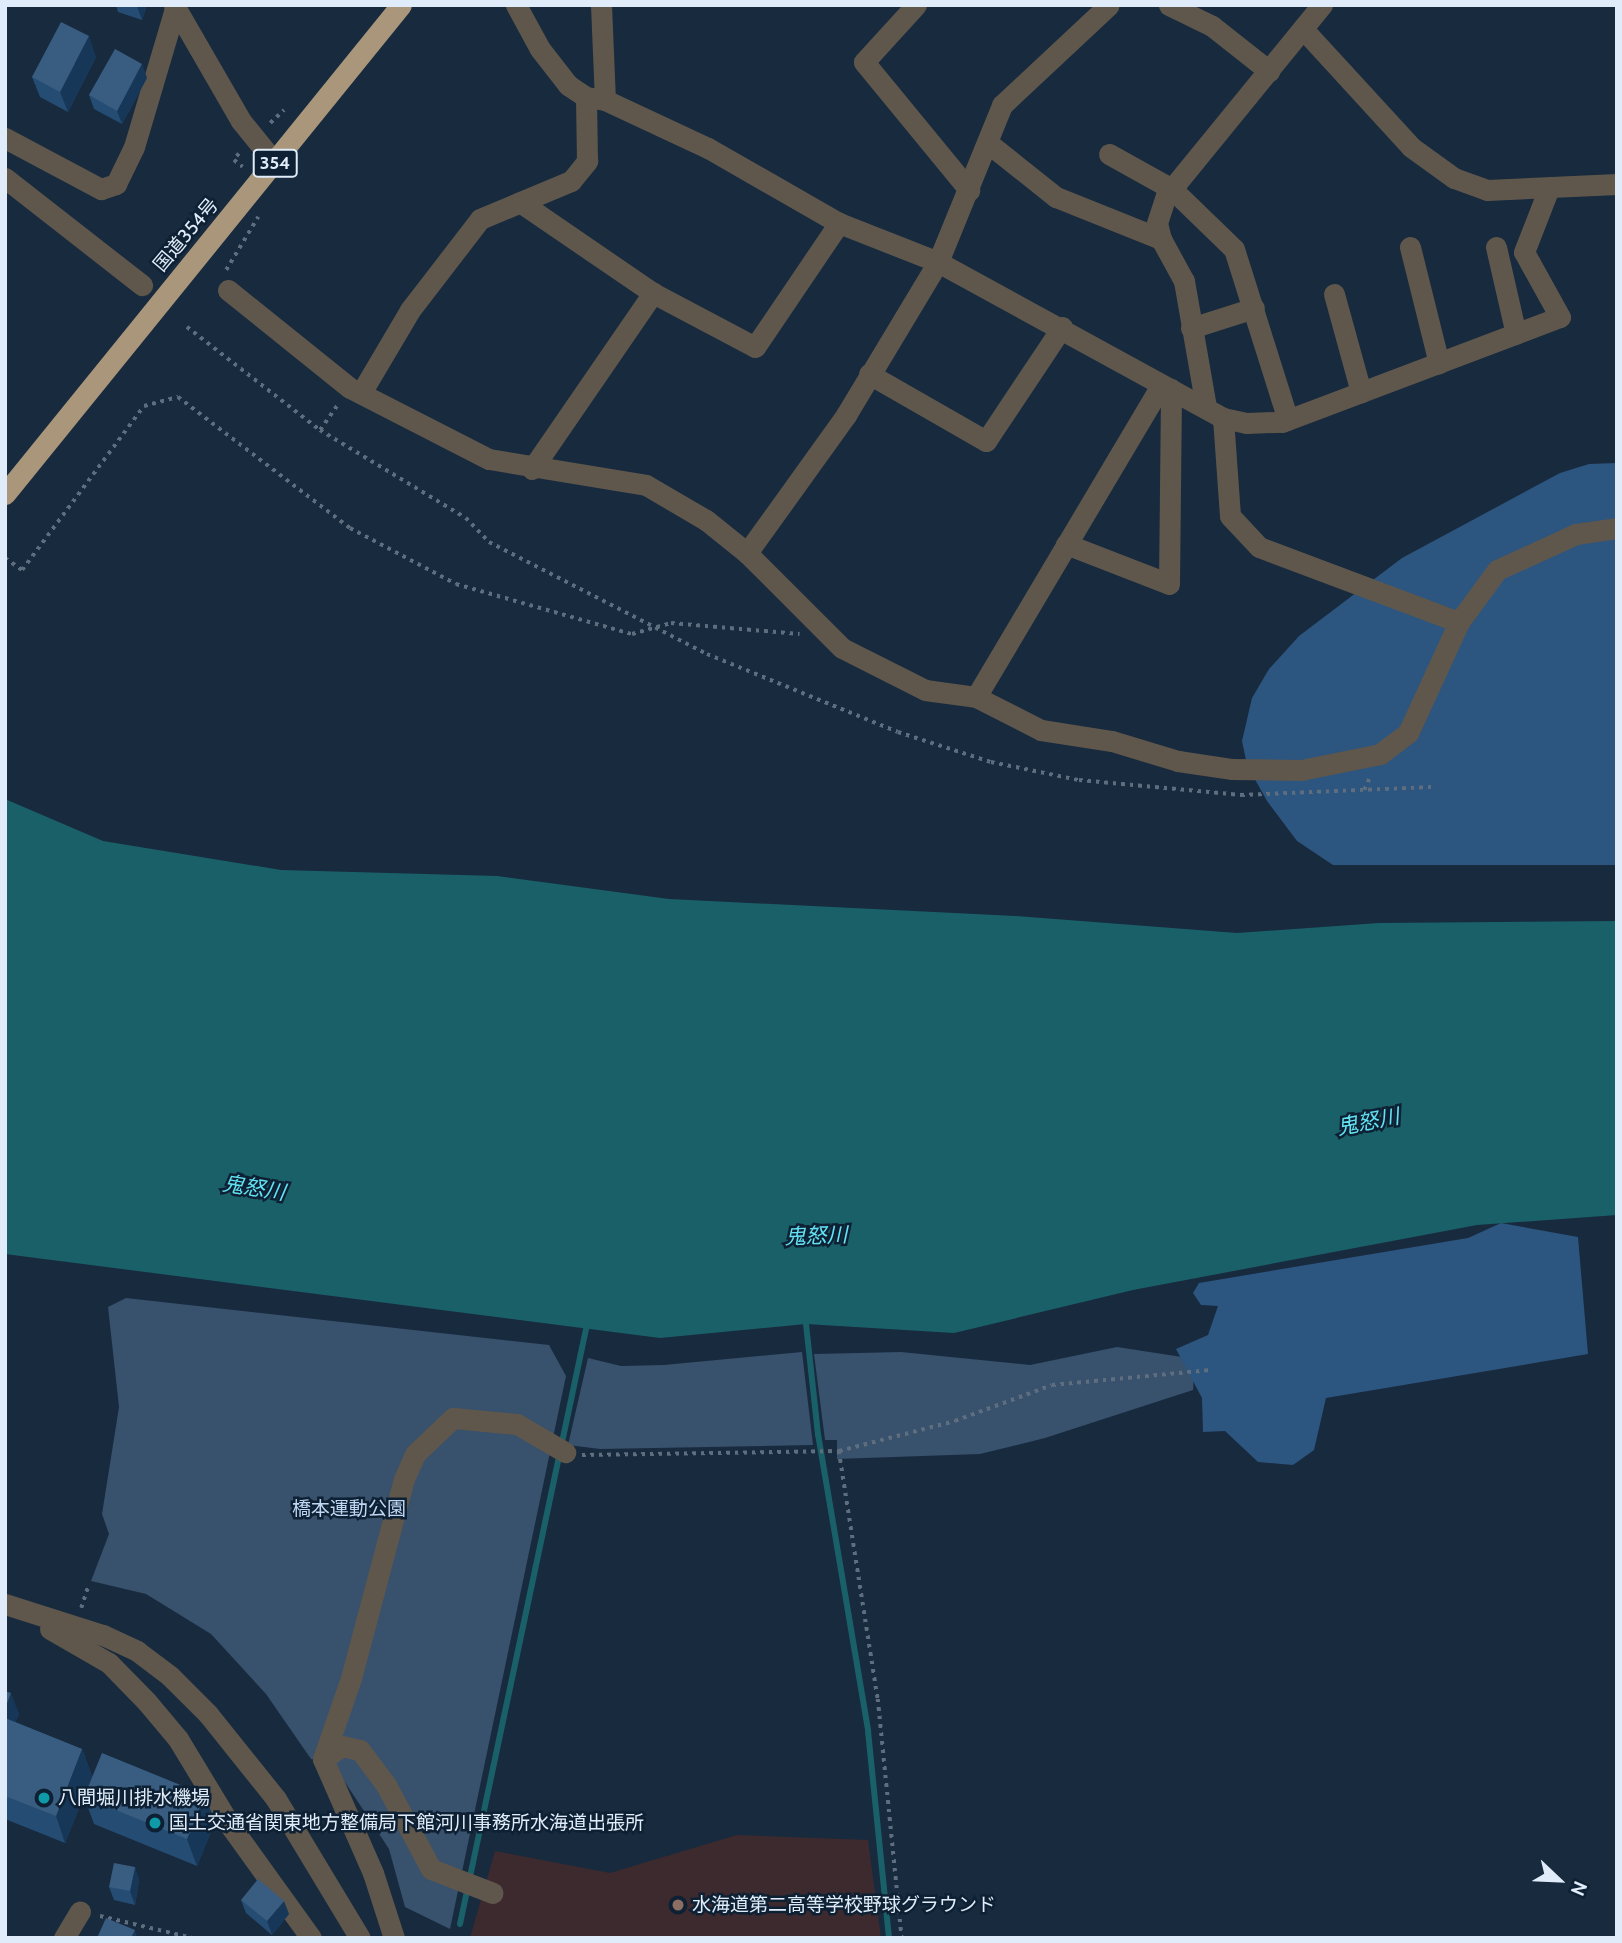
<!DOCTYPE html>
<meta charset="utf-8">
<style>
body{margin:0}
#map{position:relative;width:1622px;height:1943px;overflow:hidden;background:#182a3e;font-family:Cabin,"Noto Sans JP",sans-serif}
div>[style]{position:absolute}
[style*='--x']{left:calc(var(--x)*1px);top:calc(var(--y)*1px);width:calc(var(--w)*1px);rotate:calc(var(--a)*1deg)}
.education>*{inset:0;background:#3d2a2f}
.green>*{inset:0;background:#38516c}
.forest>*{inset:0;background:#2c557f}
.water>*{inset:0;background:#1a6068}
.stream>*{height:6px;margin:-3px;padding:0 3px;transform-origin:3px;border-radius:3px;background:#1a6068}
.path>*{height:3.5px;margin-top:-1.75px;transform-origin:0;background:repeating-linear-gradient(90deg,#5e6e7f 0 3.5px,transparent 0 8.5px)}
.minor>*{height:21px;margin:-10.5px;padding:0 10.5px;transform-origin:10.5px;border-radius:10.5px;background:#5f574c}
.highway>*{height:21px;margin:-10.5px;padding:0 10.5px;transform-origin:10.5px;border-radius:10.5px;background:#a9967b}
.wall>*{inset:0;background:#254c73}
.shaded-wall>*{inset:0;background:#173758}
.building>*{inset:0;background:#395d81}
.dots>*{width:19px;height:19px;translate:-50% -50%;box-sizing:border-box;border:4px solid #0e2033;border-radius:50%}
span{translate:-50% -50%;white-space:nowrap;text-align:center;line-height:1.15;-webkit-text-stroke:5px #0e2033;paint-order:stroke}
.shield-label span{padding:2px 5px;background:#0e2033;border:2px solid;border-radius:5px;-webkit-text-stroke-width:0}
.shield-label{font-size:18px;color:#e0ecf9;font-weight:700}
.street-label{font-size:19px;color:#e0ecf9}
.park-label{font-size:19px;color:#bfd7f3}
.poi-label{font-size:19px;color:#e0ecf9}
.left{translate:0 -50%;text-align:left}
.water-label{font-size:21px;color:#62e3f3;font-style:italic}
.frame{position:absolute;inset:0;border:7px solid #e0ecf9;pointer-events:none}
.north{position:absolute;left:1524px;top:1845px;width:70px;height:70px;-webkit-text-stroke:5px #0e2033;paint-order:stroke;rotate:113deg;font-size:19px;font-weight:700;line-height:28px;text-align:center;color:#e0ecf9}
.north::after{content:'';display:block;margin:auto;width:24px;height:32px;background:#e0ecf9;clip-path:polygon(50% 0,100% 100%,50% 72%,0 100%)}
</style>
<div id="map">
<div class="education">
<div style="clip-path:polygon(737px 1835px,868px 1840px,881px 1938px,470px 1938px,495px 1851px,610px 1873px)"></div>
</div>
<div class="green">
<div style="clip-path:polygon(126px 1298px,549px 1345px,566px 1376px,450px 1929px,405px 1907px,389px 1849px,333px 1764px,311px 1759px,266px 1694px,211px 1634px,146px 1594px,91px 1581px,109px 1534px,102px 1514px,119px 1407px,108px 1307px)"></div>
<div style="clip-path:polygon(1117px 1347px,1195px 1359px,1193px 1390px,1045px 1438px,980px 1454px,837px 1459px,837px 1440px,825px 1440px,814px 1354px,901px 1352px,1030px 1365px)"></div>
<div style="clip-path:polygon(802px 1352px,813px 1445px,600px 1449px,568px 1445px,588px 1358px,621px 1366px,664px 1365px)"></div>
</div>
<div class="forest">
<div style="clip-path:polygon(1617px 463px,1617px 865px,1333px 865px,1297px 841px,1267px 801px,1247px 765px,1242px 741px,1252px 698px,1269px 669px,1299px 636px,1402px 558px,1560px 473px,1589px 464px)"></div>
<div style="clip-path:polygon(1501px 1223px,1578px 1237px,1588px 1354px,1326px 1398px,1314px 1450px,1293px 1465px,1258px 1462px,1225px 1431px,1203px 1432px,1202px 1398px,1176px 1349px,1208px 1335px,1218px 1306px,1201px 1305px,1193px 1293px,1199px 1283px,1468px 1238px)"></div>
</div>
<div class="water">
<div style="clip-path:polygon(5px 799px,103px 841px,281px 870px,497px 876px,669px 899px,1015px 916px,1237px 933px,1379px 923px,1617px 921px,1617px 1215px,1477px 1225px,1133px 1290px,954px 1333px,806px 1324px,660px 1338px,5px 1254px)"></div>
</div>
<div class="stream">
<div style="--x:806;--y:1324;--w:111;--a:83.8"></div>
<div style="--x:818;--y:1434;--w:301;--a:80.4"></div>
<div style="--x:868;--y:1731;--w:208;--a:84.2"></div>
<div style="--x:460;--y:1924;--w:608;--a:-78.04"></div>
</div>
<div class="path">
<div style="--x:270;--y:123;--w:19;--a:-43"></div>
<div style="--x:239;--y:154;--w:8;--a:130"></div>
<div style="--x:234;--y:160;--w:11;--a:38"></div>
<div style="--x:226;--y:270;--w:62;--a:-58.9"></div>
<div style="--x:187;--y:327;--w:168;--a:37.8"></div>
<div style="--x:320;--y:430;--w:170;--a:31.1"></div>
<div style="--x:466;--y:518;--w:33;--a:46"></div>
<div style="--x:489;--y:542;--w:245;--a:27.2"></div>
<div style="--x:707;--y:654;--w:206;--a:22.2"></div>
<div style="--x:898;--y:732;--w:98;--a:17.9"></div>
<div style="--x:991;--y:762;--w:90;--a:11.6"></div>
<div style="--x:1079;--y:780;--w:163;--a:5.3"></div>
<div style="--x:1241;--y:795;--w:194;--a:-2.4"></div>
<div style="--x:320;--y:430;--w:32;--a:-55"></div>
<div style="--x:5;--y:558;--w:21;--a:35"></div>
<div style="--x:22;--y:570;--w:204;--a:-53.4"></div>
<div style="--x:144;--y:406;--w:35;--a:-15"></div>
<div style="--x:178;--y:397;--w:216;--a:37.3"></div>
<div style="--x:350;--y:528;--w:120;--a:27.8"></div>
<div style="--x:456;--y:584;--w:183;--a:15.9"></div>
<div style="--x:632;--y:634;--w:41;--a:-15.8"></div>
<div style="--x:671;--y:623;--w:129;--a:4.9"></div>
<div style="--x:1364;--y:790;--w:17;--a:-65"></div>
<div style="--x:839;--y:1451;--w:251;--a:81.1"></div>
<div style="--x:878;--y:1699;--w:240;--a:84.3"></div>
<div style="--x:582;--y:1455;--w:257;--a:-0.9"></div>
<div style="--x:839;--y:1451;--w:120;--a:-14.5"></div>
<div style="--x:955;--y:1421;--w:103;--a:-20.4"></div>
<div style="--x:1052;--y:1385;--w:159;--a:-5.4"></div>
<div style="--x:81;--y:1608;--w:22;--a:-72"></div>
<div style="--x:100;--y:1916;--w:96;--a:13.3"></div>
</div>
<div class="minor">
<div style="--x:174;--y:5;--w:134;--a:60"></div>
<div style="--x:241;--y:121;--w:54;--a:51"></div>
<div style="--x:516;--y:5;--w:50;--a:61.4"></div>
<div style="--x:540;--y:49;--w:46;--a:52.1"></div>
<div style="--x:568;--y:85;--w:22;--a:34"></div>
<div style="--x:586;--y:97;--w:19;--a:9"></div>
<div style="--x:605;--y:100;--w:114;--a:25"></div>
<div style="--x:708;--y:148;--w:151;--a:29.8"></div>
<div style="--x:839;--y:223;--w:106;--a:21.5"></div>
<div style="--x:938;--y:262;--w:325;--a:28.7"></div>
<div style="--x:1223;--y:418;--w:24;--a:12"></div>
<div style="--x:1246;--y:423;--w:36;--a:-2"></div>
<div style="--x:1282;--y:422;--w:297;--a:-20.7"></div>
<div style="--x:1560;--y:317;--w:74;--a:-119"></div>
<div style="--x:1524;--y:252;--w:69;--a:-68.7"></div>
<div style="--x:601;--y:5;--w:95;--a:87.6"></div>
<div style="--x:916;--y:5;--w:77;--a:132.4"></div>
<div style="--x:864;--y:62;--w:166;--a:50.6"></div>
<div style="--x:1169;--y:5;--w:48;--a:26"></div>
<div style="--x:1212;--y:26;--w:73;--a:38.3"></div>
<div style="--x:1303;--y:29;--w:160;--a:47.5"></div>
<div style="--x:1411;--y:147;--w:53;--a:35.8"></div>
<div style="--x:1454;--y:178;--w:35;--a:20"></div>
<div style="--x:1487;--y:190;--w:130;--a:-2.6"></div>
<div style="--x:5;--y:138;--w:109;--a:28"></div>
<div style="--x:101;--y:189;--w:16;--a:-18"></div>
<div style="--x:116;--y:184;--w:41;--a:-64.1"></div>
<div style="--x:134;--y:147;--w:148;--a:-73.5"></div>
<div style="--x:988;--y:143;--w:87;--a:38.5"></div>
<div style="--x:1056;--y:197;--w:113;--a:21.8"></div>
<div style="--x:1109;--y:154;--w:72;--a:29.1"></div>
<div style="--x:1172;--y:189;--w:86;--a:44.1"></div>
<div style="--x:1234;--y:249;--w:179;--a:72.5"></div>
<div style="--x:5;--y:178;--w:174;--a:38"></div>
<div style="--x:520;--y:202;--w:161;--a:34.4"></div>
<div style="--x:653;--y:293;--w:115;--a:27.9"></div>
<div style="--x:755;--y:347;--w:150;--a:-55.9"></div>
<div style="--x:1410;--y:247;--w:120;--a:76"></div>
<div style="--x:1496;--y:247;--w:89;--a:77.1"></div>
<div style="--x:228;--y:290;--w:156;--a:38.8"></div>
<div style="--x:350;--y:388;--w:156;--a:27.1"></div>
<div style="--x:489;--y:459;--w:159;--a:9.4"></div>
<div style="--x:646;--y:485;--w:69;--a:30.3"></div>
<div style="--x:706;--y:520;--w:53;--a:38.8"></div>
<div style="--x:747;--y:553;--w:134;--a:45"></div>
<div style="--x:842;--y:648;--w:93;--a:26.8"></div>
<div style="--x:925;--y:690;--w:51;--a:7.8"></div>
<div style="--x:976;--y:697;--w:73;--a:26.9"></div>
<div style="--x:1041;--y:730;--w:72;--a:8.8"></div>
<div style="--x:1112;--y:741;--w:69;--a:16.9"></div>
<div style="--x:1178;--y:761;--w:55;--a:8.4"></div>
<div style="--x:1232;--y:769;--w:69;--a:0.8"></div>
<div style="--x:1301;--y:770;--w:81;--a:-11.4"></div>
<div style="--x:1380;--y:754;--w:35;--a:-37"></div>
<div style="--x:1408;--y:733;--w:122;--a:-65.3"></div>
<div style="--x:1459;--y:622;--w:64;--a:-53.8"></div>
<div style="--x:1497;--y:570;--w:87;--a:-24.5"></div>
<div style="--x:1576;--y:534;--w:41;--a:-8.3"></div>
<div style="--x:1334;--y:294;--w:102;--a:74.6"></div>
<div style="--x:1191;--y:328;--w:66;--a:-17.6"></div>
<div style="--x:869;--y:374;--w:135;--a:29.8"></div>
<div style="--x:986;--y:441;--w:137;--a:-56.3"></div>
<div style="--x:361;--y:393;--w:96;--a:-59.4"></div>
<div style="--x:410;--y:310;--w:115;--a:-52.4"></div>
<div style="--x:480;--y:219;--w:99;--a:-22.7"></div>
<div style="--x:571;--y:181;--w:26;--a:-51"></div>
<div style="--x:587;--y:161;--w:64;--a:-90.9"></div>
<div style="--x:1206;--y:407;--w:128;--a:-99.9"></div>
<div style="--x:1184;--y:281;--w:48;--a:-118.7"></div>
<div style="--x:1161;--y:239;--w:16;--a:-104"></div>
<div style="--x:1157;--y:223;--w:28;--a:-72"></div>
<div style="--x:1166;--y:196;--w:247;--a:-50.8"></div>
<div style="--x:1223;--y:418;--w:98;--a:85.9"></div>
<div style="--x:1230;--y:516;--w:42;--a:46.9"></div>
<div style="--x:1259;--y:547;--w:214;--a:20.6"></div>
<div style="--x:532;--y:469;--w:214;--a:-55.5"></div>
<div style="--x:1066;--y:544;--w:110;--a:21.2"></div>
<div style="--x:1169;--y:584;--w:195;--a:-89.4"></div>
<div style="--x:747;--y:553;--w:170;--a:-54.3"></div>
<div style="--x:846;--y:415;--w:179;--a:-59"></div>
<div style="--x:938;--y:262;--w:170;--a:-67.8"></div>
<div style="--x:1002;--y:105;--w:146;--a:-43.1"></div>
<div style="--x:976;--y:697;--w:363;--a:-59.3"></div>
<div style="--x:5;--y:1604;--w:103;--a:17.6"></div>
<div style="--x:103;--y:1635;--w:38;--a:25"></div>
<div style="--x:137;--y:1651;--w:41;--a:37.1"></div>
<div style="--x:170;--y:1676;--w:54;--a:45"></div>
<div style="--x:208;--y:1714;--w:109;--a:51.3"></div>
<div style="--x:276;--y:1799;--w:162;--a:58.9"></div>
<div style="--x:50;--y:1629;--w:68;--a:30"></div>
<div style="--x:109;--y:1663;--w:54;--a:45.7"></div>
<div style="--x:147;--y:1702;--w:48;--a:50"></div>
<div style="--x:178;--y:1739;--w:104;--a:58.8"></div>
<div style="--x:232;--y:1828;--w:135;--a:54.3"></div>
<div style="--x:323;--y:1759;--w:23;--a:-34"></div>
<div style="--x:342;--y:1746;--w:18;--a:13"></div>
<div style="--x:360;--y:1750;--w:44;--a:53.4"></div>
<div style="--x:386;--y:1785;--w:95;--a:61.8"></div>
<div style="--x:431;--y:1869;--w:66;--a:21.2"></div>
<div style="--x:64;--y:1938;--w:31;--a:-59"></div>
<div style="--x:394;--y:1938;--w:68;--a:-107.9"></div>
<div style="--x:373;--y:1873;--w:124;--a:-113.7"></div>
<div style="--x:323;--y:1759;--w:86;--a:-70.9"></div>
<div style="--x:351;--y:1678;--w:206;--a:-75.1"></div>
<div style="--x:404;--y:1479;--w:27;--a:-66"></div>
<div style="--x:415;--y:1454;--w:52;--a:-43.5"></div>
<div style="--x:453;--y:1418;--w:64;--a:5.4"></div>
<div style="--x:517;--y:1424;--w:56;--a:30.3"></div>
</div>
<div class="highway">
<div style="--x:5;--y:494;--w:629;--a:-51"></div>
</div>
<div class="wall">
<div style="clip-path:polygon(116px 5px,147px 5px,142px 20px,118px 12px)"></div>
<div style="clip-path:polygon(96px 57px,68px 112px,40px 97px,32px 77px)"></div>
<div style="clip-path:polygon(147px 78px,122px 124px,94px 109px,89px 95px)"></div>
<div style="clip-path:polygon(5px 1691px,19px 1714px,15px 1722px,82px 1749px,92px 1776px,65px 1843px,5px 1819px)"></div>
<div style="clip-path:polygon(84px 1797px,215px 1822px,197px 1866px,94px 1824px)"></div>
<div style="clip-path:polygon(135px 1867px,139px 1881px,135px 1905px,114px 1900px,109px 1887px)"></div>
<div style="clip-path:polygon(241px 1900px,289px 1914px,272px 1935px,246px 1913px)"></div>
</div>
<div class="shaded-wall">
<div style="clip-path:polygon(137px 5px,147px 5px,142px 20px,137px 6px)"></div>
<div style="clip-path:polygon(89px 36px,96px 57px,68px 112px,60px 92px)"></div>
<div style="clip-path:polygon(142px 64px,147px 78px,122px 124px,117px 111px)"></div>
<div style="clip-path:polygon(11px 1693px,19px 1714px,8px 1740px,5px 1732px,5px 1708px)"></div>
<div style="clip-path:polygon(82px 1749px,92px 1776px,65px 1843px,56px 1816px)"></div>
<div style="clip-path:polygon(205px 1795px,215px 1822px,197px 1866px,187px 1839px)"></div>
<div style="clip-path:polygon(135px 1867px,139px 1881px,135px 1905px,130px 1891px)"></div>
<div style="clip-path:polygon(284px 1901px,289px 1914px,272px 1935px,267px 1921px)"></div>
<div style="clip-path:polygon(135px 1930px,137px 1938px,131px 1938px)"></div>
</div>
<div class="building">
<div style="clip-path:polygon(61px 22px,89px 36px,60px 92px,32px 77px)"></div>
<div style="clip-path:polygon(115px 49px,142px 64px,117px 111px,89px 95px)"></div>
<div style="clip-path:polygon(5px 1691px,11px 1693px,5px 1708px)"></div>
<div style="clip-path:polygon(5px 1718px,82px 1749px,56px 1816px,5px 1796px)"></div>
<div style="clip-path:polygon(102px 1753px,205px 1795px,187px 1839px,84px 1797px)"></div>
<div style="clip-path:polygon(114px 1863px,135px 1867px,130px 1891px,109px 1887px)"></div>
<div style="clip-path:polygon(258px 1879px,284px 1901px,267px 1921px,241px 1900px)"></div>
<div style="clip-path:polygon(106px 1918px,135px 1930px,131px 1938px,97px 1938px)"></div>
</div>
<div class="dots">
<div style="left:44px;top:1798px;background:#0f9aa8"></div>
<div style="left:155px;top:1823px;background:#0f9aa8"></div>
<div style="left:678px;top:1905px;background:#8d6e63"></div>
</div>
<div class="shield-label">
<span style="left:275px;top:163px">354</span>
</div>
<div class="street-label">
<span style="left:186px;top:235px;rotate:-50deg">国道354号</span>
</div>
<div class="park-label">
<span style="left:349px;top:1509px">橋本運動公園</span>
</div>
<div class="poi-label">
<span class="left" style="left:58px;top:1798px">八間堀川排水機場</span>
<span class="left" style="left:169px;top:1823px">国土交通省関東地方整備局下館河川事務所水海道出張所</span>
<span class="left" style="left:692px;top:1905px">水海道第二高等学校野球グラウンド</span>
</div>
<div class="water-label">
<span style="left:1368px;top:1122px;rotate:-11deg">鬼怒川</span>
<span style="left:254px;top:1188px;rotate:9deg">鬼怒川</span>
<span style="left:816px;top:1236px;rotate:-2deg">鬼怒川</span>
</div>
<div class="frame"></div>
<div class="north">N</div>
</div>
